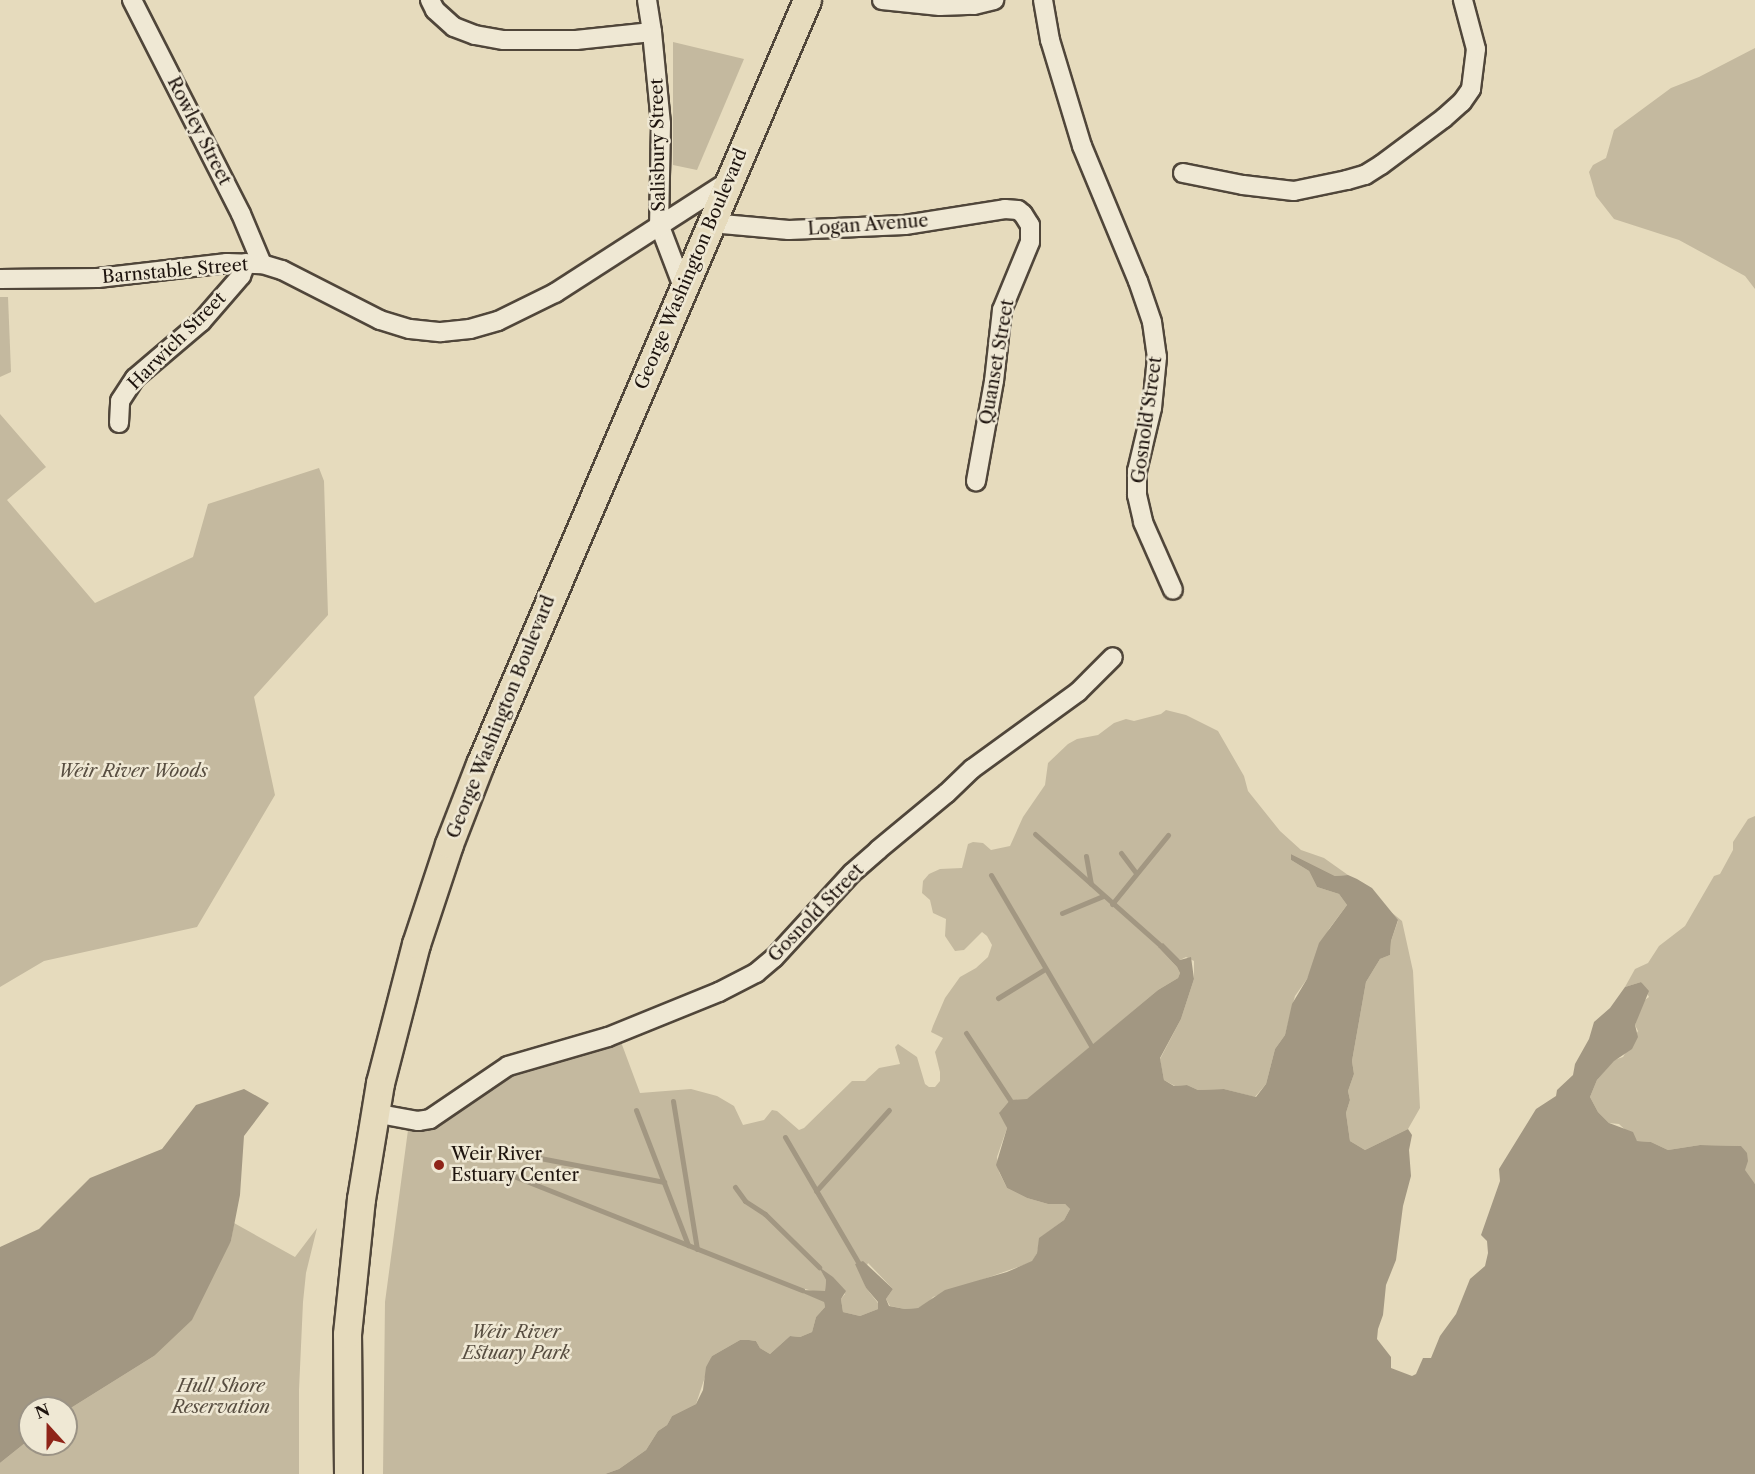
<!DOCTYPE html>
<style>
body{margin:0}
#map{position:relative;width:1755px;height:1474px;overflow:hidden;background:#e6dbbd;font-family:"Libre Caslon Text",serif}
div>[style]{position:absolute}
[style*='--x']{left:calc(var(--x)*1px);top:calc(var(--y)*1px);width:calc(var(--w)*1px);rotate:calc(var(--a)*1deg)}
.green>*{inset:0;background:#c4b99f}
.water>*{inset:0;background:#a29782}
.stream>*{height:5px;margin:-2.5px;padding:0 2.5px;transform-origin:2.5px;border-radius:2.5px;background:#a29782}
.roads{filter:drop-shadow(2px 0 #50463a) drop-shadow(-2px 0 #50463a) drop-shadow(0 2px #50463a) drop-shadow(0 -2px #50463a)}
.street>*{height:18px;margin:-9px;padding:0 9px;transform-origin:9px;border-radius:9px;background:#efe8d4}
.primary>*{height:27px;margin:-13.5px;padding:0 13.5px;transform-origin:13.5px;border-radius:13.5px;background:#e6dbbd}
.dots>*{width:16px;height:16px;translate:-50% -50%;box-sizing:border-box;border:3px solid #efe8d4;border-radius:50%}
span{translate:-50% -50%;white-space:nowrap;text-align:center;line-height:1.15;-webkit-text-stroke:5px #efe8d4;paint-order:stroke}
.street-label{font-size:18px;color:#1e140e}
.park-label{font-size:18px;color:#584e41;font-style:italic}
.poi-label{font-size:18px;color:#1e140e}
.left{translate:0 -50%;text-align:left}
.north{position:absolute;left:18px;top:1396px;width:60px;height:60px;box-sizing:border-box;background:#efe8d4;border:2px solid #9b9385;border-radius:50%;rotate:339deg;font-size:16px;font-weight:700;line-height:24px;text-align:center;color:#1e140e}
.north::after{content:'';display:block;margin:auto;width:21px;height:27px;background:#8f2418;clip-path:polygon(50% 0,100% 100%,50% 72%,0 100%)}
</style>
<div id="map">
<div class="green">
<div style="clip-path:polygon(673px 42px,744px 59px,697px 170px,673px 165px)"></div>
<div style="clip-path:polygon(1755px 48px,1755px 289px,1745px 276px,1679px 240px,1614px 219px,1596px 196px,1589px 172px,1593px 165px,1606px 158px,1614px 130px,1671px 88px,1699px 77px)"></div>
<div style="clip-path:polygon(0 297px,8px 297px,11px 372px,0 377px)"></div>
<div style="clip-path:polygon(0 414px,46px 467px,7px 500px,95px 603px,193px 557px,208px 504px,319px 468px,324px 481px,328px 615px,254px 697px,275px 795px,197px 927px,44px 961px,0 987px)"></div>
<div style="clip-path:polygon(1166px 710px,1186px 715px,1218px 731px,1244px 776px,1248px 791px,1280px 831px,1301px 850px,1324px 858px,1348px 875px,1335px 876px,1291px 854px,1291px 860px,1309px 871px,1317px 887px,1339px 894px,1347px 905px,1329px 929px,1307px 979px,1295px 996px,1285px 1035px,1275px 1049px,1266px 1084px,1255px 1097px,1224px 1089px,1198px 1090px,1187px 1085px,1175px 1086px,1164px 1080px,1160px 1059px,1181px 1019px,1194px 979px,1194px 961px,1186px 957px,1180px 960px,1158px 947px,1177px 967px,1180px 973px,1178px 978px,1158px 990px,1027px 1100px,1010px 1100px,1000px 1112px,1007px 1128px,997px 1157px,999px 1172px,1007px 1188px,1027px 1198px,1048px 1204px,1065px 1204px,1070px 1209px,1064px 1220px,1040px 1238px,1037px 1253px,1032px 1262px,933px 1297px,928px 1303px,918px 1308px,905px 1309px,890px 1306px,886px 1299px,893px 1289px,868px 1263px,862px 1276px,866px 1288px,878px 1303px,878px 1309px,860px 1316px,843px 1312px,841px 1299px,845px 1294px,820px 1268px,826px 1280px,825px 1291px,821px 1293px,805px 1289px,804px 1293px,824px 1301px,825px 1307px,816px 1317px,812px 1332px,800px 1337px,790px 1336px,770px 1354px,760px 1348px,756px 1341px,749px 1340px,740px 1340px,712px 1356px,696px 1404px,672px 1416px,667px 1425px,658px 1431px,646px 1450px,619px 1469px,605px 1474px,383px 1474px,385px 1302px,408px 1130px,426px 1130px,440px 1125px,519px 1072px,621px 1042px,640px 1093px,691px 1089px,717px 1096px,734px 1106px,743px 1125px,764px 1120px,772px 1110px,777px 1111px,799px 1130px,804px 1128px,852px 1081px,865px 1081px,879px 1068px,900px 1064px,895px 1047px,898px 1044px,917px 1057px,925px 1084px,929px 1087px,935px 1087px,940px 1081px,940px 1072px,935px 1052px,943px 1038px,931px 1032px,933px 1026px,945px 998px,960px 977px,976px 968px,988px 957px,992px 945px,987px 936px,982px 932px,964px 950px,955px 951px,945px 936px,946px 919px,933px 913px,930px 900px,922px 893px,923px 881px,929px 874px,940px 869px,962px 868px,968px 844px,973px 842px,983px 843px,991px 850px,1010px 846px,1023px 817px,1045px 785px,1048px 763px,1068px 744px,1077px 739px,1098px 735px,1114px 723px,1126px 719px,1134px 721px,1161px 714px)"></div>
<div style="clip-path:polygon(1755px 816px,1755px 1184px,1745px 1174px,1741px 1146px,1700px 1145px,1668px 1150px,1651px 1142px,1637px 1141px,1619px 1124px,1609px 1123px,1598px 1112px,1590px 1097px,1597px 1080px,1614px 1060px,1623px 1057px,1638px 1031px,1635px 1025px,1642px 1002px,1649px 997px,1641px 982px,1625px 987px,1635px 969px,1648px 963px,1659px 946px,1685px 926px,1714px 876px,1720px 874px,1733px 850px,1733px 842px,1748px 819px)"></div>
<div style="clip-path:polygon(1391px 912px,1402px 921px,1413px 971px,1420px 1108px,1408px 1129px,1365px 1150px,1350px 1141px,1346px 1113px,1350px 1100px,1348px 1091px,1354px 1074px,1352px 1061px,1366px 982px,1380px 959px,1390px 955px,1391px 941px,1398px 921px)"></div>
<div style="clip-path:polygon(234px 1223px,295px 1257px,317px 1228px,306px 1273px,303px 1302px,299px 1390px,299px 1474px,0 1474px,0 1463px,30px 1439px,30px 1444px,66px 1444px,66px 1411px,154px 1356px,231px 1241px)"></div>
</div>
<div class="water">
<div style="clip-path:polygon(1291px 854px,1335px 876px,1348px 875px,1357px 879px,1372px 888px,1398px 920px,1391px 941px,1390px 955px,1380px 959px,1366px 982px,1352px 1061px,1354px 1074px,1348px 1091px,1350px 1100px,1346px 1113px,1350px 1141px,1365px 1150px,1408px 1129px,1412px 1135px,1409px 1150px,1411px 1176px,1403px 1206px,1396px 1260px,1386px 1285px,1383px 1315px,1378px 1329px,1377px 1339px,1391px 1357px,1391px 1368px,1412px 1376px,1416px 1374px,1423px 1358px,1431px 1358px,1440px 1336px,1456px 1314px,1470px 1279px,1485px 1266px,1488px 1253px,1487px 1241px,1481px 1235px,1500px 1181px,1499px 1169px,1536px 1109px,1556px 1096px,1557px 1090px,1573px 1075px,1575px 1064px,1589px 1039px,1594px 1022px,1610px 1008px,1625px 987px,1641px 982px,1649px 991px,1635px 1025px,1638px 1037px,1632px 1049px,1614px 1061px,1597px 1080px,1590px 1097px,1598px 1112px,1609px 1123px,1633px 1132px,1637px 1141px,1651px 1142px,1668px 1150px,1700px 1145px,1741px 1146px,1747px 1153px,1748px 1161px,1745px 1170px,1755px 1184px,1755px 1474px,605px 1474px,619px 1469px,646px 1450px,658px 1431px,667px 1425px,672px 1416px,696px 1404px,703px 1390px,706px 1367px,712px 1356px,740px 1340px,749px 1340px,756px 1341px,760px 1348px,770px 1354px,790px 1336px,800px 1337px,812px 1332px,816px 1317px,825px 1307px,824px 1302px,803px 1293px,802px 1290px,825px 1291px,826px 1280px,819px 1267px,833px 1277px,846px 1291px,841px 1299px,843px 1312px,860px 1316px,878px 1309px,878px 1302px,866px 1288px,855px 1264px,863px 1261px,893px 1289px,886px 1299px,889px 1306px,905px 1309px,918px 1308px,945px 1290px,1007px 1272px,1032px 1261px,1037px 1253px,1039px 1238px,1064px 1220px,1070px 1209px,1065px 1204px,1048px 1204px,1027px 1198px,1007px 1188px,996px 1165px,1007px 1128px,999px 1113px,1010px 1100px,1027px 1099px,1158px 990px,1178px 978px,1180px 973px,1177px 967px,1158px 947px,1163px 943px,1180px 960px,1191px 957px,1194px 979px,1181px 1019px,1160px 1058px,1164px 1080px,1174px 1086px,1187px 1085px,1198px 1090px,1224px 1089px,1256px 1097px,1266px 1084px,1275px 1049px,1285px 1035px,1292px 1004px,1307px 979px,1319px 943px,1347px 905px,1339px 894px,1317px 887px,1309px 871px,1291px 860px)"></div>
<div style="clip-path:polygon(244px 1089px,269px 1103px,244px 1136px,240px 1195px,231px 1241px,192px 1320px,154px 1356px,66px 1411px,66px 1408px,30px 1408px,30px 1439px,0 1463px,0 1247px,39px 1229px,90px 1178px,162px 1149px,196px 1105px)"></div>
</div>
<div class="stream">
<div style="--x:1035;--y:834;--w:167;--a:41.6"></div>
<div style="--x:1121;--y:853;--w:25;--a:53"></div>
<div style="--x:1086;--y:856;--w:28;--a:80"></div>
<div style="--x:991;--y:875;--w:199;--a:59.6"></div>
<div style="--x:1112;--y:904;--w:89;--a:-50.9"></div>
<div style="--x:1062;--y:913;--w:44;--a:-22.5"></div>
<div style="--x:998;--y:998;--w:55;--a:-31.7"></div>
<div style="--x:966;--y:1033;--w:80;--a:56.7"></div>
<div style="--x:673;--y:1101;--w:150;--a:80.8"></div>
<div style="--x:636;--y:1110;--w:145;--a:68.9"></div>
<div style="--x:785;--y:1137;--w:145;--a:59.7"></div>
<div style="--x:514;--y:1153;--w:153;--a:10.9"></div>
<div style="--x:501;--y:1171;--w:324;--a:21.6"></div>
<div style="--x:735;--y:1187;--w:17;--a:54"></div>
<div style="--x:745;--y:1201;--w:24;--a:33"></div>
<div style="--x:765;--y:1214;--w:76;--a:44.5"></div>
<div style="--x:816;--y:1191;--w:109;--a:-48"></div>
</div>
<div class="roads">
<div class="street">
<div style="--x:132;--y:0;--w:240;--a:63"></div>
<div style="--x:241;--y:214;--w:54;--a:67.2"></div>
<div style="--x:430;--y:0;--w:11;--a:63"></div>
<div style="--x:435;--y:10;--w:25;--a:42"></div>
<div style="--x:454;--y:27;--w:22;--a:21"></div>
<div style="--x:475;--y:35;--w:29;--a:10"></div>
<div style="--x:504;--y:40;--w:72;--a:0"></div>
<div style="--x:576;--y:40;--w:76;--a:-6"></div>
<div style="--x:647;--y:0;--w:32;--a:81"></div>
<div style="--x:652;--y:32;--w:92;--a:84.4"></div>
<div style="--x:661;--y:124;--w:100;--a:91.1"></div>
<div style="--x:659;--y:224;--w:67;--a:69.1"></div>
<div style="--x:882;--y:0;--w:58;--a:5.9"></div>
<div style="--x:940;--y:6;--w:34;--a:-2"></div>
<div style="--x:974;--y:5;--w:21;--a:-14"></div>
<div style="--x:1043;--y:0;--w:41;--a:80.1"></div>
<div style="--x:1050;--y:40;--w:111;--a:73.2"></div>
<div style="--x:1082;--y:146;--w:146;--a:67.5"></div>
<div style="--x:1138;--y:281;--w:43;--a:71.1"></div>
<div style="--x:1152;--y:322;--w:35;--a:82"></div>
<div style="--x:1157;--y:357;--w:51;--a:95.6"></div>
<div style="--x:1152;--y:408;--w:65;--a:103.4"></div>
<div style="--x:1137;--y:471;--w:24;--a:90"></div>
<div style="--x:1137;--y:495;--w:28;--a:77"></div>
<div style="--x:1143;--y:522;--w:74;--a:66.2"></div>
<div style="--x:1183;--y:173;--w:61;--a:11.3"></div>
<div style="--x:1243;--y:185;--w:51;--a:6.7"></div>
<div style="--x:1294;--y:191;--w:54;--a:-11.7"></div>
<div style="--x:1347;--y:180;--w:19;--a:-16"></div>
<div style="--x:1365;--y:175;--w:19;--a:-32"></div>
<div style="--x:1381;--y:165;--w:79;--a:-36.7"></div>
<div style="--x:1444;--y:118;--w:24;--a:-42"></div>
<div style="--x:1462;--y:102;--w:16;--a:-55"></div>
<div style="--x:1471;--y:89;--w:40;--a:-82.9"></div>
<div style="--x:1476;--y:49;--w:51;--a:-104.9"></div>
<div style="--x:711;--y:223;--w:78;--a:5.1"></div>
<div style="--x:789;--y:230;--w:116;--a:-2.5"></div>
<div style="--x:905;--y:225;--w:101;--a:-9.1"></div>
<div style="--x:1005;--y:209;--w:13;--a:4"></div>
<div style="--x:1018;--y:210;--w:6;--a:39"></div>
<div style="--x:1023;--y:214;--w:13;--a:58"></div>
<div style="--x:1030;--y:225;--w:17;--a:90"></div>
<div style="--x:1030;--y:242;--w:74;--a:112.4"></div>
<div style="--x:1002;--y:310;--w:71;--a:96.4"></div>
<div style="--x:994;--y:381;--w:102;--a:100.2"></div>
<div style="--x:0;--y:279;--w:98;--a:-0.6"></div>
<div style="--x:98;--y:278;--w:130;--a:-6.6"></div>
<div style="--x:227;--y:263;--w:35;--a:2"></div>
<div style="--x:262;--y:264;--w:21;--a:17"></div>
<div style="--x:282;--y:270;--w:110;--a:27"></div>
<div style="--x:380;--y:320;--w:31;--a:17"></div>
<div style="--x:410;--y:329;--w:31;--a:6"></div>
<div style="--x:441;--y:332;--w:29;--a:-6"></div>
<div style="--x:470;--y:329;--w:29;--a:-16"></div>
<div style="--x:498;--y:321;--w:64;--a:-26.2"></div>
<div style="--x:555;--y:293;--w:205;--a:-32.8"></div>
<div style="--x:119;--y:423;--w:22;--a:-87"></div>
<div style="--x:120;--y:401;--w:27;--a:-57"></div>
<div style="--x:135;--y:378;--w:87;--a:-40.3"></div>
<div style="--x:201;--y:322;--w:61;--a:-49"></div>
<div style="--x:241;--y:276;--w:14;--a:-69"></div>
<div style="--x:374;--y:1113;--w:45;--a:10.3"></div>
<div style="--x:418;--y:1121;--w:12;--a:-9"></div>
<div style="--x:430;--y:1119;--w:94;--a:-34.2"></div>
<div style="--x:508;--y:1066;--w:104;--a:-16.2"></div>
<div style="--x:608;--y:1037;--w:120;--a:-22.1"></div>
<div style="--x:719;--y:992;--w:42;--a:-27.2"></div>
<div style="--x:756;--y:973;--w:23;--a:-40"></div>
<div style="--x:774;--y:958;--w:115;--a:-47.5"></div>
<div style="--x:852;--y:873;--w:35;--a:-41"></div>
<div style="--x:878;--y:850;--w:89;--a:-39.6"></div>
<div style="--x:947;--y:793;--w:35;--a:-44"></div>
<div style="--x:972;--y:769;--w:131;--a:-36"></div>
<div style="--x:1078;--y:692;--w:49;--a:-45"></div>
</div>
<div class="primary">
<div style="--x:348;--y:1474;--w:140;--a:-90.4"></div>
<div style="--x:347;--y:1334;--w:136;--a:-84.1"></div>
<div style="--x:361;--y:1199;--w:118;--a:-80.7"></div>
<div style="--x:380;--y:1083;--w:144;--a:-75.5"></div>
<div style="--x:416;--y:944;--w:105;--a:-71.7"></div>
<div style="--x:449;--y:844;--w:86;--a:-68.8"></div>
<div style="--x:480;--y:764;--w:831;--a:-66.83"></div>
</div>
</div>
<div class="dots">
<div style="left:439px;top:1165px;background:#8f2418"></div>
</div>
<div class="street-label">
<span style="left:199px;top:131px;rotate:63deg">Rowley Street</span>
<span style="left:658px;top:145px;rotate:-91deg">Salisbury Street</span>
<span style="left:868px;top:225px;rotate:-4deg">Logan Avenue</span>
<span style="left:691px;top:269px;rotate:-67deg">George Washington Boulevard</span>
<span style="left:175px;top:271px;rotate:-5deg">Barnstable Street</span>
<span style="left:177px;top:341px;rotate:-45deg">Harwich Street</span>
<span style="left:997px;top:362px;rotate:-80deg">Quanset Street</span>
<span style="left:1147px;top:420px;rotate:-82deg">Gosnold Street</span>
<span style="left:501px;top:717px;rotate:-68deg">George Washington Boulevard</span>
<span style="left:816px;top:913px;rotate:-46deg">Gosnold Street</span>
</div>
<div class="park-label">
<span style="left:133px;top:771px">Weir River Woods</span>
<span style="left:516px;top:1343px">Weir River<br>Estuary Park</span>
<span style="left:221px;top:1397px">Hull Shore<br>Reservation</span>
</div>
<div class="poi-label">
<span class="left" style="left:451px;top:1165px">Weir River<br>Estuary Center</span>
</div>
<div class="north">N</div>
</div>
